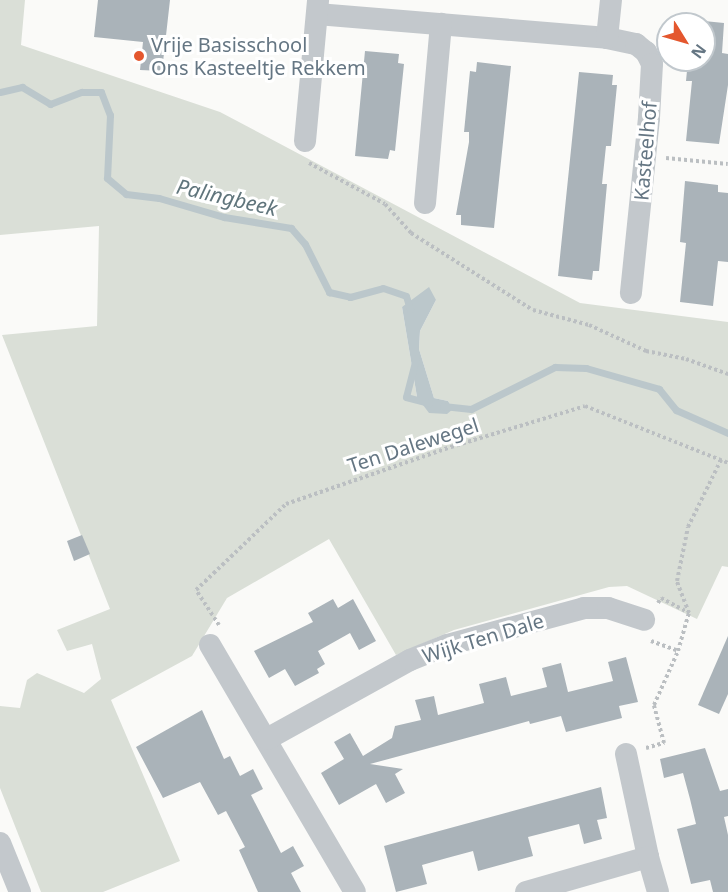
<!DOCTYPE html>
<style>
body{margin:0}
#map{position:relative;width:728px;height:892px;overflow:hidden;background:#fafaf8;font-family:"Noto Sans",sans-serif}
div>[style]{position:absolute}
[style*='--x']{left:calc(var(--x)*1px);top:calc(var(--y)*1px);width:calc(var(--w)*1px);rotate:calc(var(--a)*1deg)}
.green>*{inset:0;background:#dadfd7}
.water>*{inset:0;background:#bbc7cb}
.stream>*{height:7px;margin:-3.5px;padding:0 3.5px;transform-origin:3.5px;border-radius:3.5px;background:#bbc7cb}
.building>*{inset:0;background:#aab3b9}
.path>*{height:4px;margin-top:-2px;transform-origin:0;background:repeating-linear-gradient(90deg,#bbbfc2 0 3px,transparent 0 6px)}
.minor>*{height:22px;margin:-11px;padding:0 11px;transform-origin:11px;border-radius:11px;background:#c3c8cc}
.dots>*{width:16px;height:16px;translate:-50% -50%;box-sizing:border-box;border:3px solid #fff;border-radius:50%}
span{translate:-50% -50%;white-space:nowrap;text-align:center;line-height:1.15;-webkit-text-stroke:6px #fff;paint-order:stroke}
.poi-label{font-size:20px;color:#657683}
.left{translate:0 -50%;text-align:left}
.street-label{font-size:20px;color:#657683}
.water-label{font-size:21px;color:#60757c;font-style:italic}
.north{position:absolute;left:656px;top:12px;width:60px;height:60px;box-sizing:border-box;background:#fff;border:2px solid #c1c8cd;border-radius:50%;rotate:127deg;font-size:16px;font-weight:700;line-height:24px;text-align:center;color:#657683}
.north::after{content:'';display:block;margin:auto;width:21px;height:27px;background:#e4572e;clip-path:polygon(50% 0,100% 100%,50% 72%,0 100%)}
</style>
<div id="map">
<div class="green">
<div style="clip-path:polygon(evenodd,0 0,25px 0,21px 45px,220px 112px,580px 303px,728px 322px,728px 567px,722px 566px,697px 619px,627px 586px,609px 587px,454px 630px,396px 655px,329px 539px,227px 598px,192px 656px,111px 700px,180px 861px,103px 892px,41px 892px,0 788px,0 706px,20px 708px,27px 680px,37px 673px,84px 693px,101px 679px,92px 644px,67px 651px,57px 630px,110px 609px,2px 335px,97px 326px,99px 226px,0 235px,0 0,436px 300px,420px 331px,419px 349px,434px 398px,448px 401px,453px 409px,417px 397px,402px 307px,436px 300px)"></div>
</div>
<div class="water">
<div style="clip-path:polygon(429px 287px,436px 300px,420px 331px,419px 349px,434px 398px,448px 401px,453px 409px,447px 414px,429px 413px,417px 397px,402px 307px)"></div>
</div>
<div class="stream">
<div style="--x:0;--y:92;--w:23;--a:-13"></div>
<div style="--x:22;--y:87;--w:33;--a:31"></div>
<div style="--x:50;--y:104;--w:34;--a:-21"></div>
<div style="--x:82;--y:92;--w:19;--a:0"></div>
<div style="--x:101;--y:92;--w:25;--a:69"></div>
<div style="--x:110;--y:115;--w:63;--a:92.7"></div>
<div style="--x:107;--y:178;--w:25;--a:40"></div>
<div style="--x:126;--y:194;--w:33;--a:7"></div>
<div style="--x:159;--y:198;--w:68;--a:16.3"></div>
<div style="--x:224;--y:217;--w:68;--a:9.3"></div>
<div style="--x:291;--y:228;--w:21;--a:49"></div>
<div style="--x:305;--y:244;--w:54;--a:63.4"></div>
<div style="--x:329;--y:292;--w:22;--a:13"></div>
<div style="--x:350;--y:297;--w:34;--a:-15"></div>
<div style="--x:383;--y:288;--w:24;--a:19"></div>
<div style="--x:406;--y:296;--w:14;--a:73"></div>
<div style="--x:416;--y:358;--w:40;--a:104.4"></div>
<div style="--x:406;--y:397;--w:24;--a:15"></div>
<div style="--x:443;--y:406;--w:28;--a:6"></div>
<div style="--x:471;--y:409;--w:94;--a:-26.6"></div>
<div style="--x:555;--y:367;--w:31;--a:2"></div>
<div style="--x:586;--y:368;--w:76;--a:16"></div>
<div style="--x:659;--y:389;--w:27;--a:51"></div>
<div style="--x:676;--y:410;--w:57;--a:23.9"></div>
</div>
<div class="building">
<div style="clip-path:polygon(98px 0,170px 0,162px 71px,140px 70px,143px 42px,94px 37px)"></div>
<div style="clip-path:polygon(704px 21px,724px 23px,722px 53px,728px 54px,728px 85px,719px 144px,686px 141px,692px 81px,686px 81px,688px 60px,704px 60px)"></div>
<div style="clip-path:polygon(365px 51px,399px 54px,398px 63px,404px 64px,395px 151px,390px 150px,388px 159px,355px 156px)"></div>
<div style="clip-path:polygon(477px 62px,511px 66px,494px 228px,461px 225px,461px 215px,456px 215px,469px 142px,469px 132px,464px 132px,470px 71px,476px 72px)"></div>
<div style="clip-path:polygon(579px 72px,613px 75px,612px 85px,617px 85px,611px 146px,606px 146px,602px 184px,607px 184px,599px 271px,593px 271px,592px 280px,558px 276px)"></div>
<div style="clip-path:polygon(685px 181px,718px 185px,718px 192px,728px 193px,728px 262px,718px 261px,713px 306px,680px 302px,686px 243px,680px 242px)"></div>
<div style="clip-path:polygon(82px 535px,90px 554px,74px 561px,67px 541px)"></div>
<div style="clip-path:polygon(333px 599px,338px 608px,353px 599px,376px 641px,359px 650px,350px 633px,318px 651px,325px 664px,317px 669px,319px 673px,295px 686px,285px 669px,269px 678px,254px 651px,313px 622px,308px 613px)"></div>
<div style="clip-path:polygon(728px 636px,728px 694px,719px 714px,698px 705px)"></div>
<div style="clip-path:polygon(626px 657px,638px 702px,619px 706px,622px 718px,566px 732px,561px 716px,530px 724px,529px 721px,370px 764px,403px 769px,395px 774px,405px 793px,386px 803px,376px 784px,339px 805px,321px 773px,344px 759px,334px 742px,350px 733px,363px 756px,392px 738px,395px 726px,421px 720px,415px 700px,434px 696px,438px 715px,484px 703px,479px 684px,506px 677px,511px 696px,547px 687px,542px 668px,561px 663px,568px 692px,613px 681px,608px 662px)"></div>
<div style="clip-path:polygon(202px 710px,224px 759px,230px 756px,240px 776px,253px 769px,263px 789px,251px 795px,281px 853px,293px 846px,304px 866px,291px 873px,301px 892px,258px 892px,239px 850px,245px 847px,226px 811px,218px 815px,200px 782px,163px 798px,136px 747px)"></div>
<div style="clip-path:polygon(705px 748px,720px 791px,728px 789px,728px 816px,724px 817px,728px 835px,728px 892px,713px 892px,710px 880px,691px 884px,677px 829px,696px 824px,690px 799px,683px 773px,664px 778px,660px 759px)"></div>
<div style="clip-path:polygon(601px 787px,607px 818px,597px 820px,602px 839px,584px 844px,579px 824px,528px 837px,533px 856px,478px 871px,473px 851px,447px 858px,422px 865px,427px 884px,396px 892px,384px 846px)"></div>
</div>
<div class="path">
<div style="--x:666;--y:158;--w:62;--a:5.5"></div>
<div style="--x:309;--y:163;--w:86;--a:28.3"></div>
<div style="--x:385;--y:204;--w:39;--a:48"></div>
<div style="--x:411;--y:233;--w:144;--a:32.3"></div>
<div style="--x:533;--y:310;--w:58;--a:15"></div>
<div style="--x:589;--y:325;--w:63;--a:24.5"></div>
<div style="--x:646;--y:351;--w:41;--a:11.3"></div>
<div style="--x:686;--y:359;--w:45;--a:19.7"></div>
<div style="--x:658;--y:603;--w:6;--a:-59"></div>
<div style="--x:661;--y:598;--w:32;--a:28"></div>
<div style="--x:219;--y:625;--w:42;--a:-123.3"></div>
<div style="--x:196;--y:590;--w:124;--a:-43.7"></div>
<div style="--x:286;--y:504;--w:175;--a:-19.1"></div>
<div style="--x:451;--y:447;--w:140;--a:-17"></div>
<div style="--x:585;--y:406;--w:154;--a:21.7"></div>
<div style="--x:651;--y:641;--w:29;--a:20"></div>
<div style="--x:646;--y:748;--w:19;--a:-16"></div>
<div style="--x:664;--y:743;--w:39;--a:-105"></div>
<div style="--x:654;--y:705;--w:59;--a:-66"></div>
<div style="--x:678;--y:651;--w:40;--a:-74"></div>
<div style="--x:689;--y:613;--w:34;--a:-111"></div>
<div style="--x:677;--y:581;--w:55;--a:-78.5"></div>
<div style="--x:688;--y:527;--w:75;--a:-63.8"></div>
</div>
<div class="minor">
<div style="--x:317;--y:14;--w:291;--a:4.7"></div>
<div style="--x:607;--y:38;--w:30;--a:12"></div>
<div style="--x:636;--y:44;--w:13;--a:39"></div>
<div style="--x:646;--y:52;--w:13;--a:63"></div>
<div style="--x:652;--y:64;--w:54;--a:93.2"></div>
<div style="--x:649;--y:118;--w:176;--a:95.9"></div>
<div style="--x:607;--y:38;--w:38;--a:-84"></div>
<div style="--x:305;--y:141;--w:142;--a:-84.7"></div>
<div style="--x:425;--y:203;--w:180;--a:-84.9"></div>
<div style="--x:210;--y:645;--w:286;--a:59.6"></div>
<div style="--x:267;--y:739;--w:163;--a:-28.9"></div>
<div style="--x:410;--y:660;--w:40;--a:-22"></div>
<div style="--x:447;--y:645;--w:142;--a:-15.1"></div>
<div style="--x:584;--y:608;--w:24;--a:0"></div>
<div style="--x:608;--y:608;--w:38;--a:18"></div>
<div style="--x:626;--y:754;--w:105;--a:77.9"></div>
<div style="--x:0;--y:843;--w:53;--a:67.8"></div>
<div style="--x:526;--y:892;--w:127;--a:-16"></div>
<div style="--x:648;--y:857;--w:36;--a:74"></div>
</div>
<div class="dots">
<div style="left:139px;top:56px;background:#e4572e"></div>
</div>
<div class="poi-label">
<span class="left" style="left:151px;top:56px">Vrije Basisschool<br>Ons Kasteeltje Rekkem</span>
</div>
<div class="street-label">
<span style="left:645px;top:151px;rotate:-85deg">Kasteelhof</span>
<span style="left:413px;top:445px;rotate:-18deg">Ten Dalewegel</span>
<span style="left:483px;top:638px;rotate:-17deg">Wijk Ten Dale</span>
</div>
<div class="water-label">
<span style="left:227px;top:197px;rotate:13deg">Palingbeek</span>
</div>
<div class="north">N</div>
</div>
